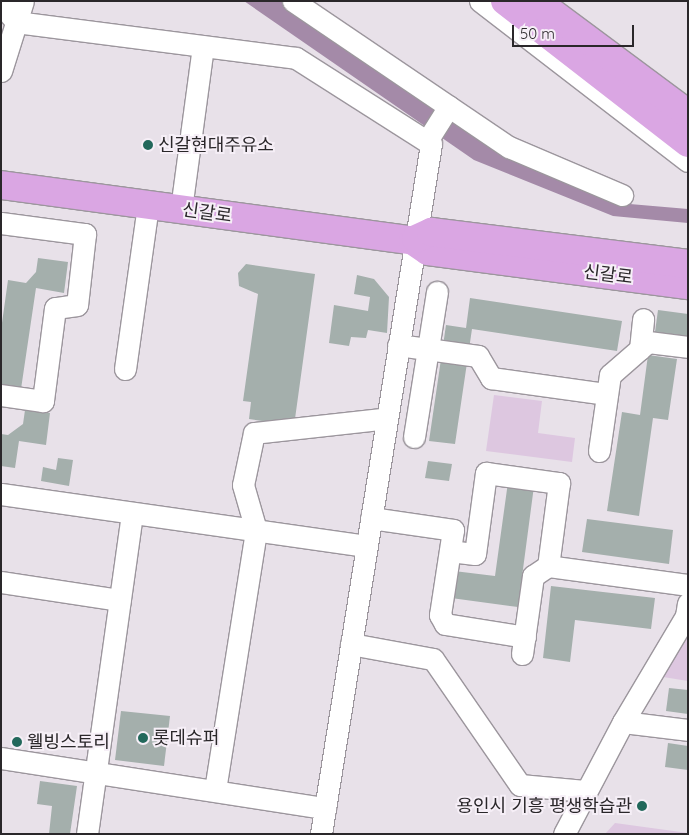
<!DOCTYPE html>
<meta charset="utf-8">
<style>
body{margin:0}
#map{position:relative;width:689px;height:835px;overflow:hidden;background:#e8e1e9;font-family:Quicksand,"Noto Sans KR",sans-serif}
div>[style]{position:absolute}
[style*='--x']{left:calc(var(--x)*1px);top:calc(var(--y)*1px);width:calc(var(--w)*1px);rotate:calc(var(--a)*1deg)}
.green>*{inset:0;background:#ddc7e0}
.water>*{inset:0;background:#a48aa8}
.building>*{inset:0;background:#a4afac}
.roads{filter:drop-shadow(1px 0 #9c969d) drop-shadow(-1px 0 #9c969d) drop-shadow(0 1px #9c969d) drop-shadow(0 -1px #9c969d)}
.minor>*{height:21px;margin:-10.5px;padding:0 10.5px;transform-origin:10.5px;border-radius:10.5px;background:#fff}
.major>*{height:28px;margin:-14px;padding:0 14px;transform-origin:14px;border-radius:14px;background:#daa6e3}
.dots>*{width:14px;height:14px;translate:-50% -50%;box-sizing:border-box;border:2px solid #f6eff7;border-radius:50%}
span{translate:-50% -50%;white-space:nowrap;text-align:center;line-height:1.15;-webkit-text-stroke:4px #f6eff7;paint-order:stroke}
.poi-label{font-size:18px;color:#2a272a}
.left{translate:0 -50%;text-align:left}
.right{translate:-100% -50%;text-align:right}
.street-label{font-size:18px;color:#2a272a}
.frame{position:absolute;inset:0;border:2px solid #2a272a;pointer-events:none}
.scale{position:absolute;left:512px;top:25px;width:122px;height:22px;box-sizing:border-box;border:2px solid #2a272a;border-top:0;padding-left:6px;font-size:15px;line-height:18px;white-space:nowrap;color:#2a272a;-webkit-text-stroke:4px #f6eff7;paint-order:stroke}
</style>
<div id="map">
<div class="green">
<div style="clip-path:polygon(494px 395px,542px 401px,538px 433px,575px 438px,572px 462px,486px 451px)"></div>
<div style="clip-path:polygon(688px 631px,688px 681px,663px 677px)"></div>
<div style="clip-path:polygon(615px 823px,688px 833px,688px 834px,605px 834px)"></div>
</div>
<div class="water">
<div style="clip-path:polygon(244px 1px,282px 1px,509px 156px,618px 203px,688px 209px,688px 223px,613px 216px,474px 160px)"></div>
</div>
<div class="building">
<div style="clip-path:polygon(38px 258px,68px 262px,64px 293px,36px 288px,21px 389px,1px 386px,1px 330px,8px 280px,26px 283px,36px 272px)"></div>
<div style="clip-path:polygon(246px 264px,315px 274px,294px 426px,249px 419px,251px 402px,243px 401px,258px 294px,239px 286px,238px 273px)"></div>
<div style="clip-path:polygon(357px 275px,374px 279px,389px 297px,387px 333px,368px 330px,366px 338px,351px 337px,349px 346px,329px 343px,334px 305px,368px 311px,370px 297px,354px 294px)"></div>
<div style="clip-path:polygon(470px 298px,622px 321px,617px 351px,472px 329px,455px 444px,429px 441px,446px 325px,466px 328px)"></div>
<div style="clip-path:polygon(658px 310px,688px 314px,688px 336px,655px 332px)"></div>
<div style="clip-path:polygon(648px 355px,677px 359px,668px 420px,653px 418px,639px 516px,607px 511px,622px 412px,640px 415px)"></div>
<div style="clip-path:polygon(25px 410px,50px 413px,46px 445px,19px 441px,15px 468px,1px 466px,1px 434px,8px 435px,23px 424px)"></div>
<div style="clip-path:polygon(58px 458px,73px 460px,69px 486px,41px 481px,43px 467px,56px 470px)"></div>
<div style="clip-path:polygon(428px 461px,452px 464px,449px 481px,425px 478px)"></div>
<div style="clip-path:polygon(508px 482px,534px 486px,518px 607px,451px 598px,454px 571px,495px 576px)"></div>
<div style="clip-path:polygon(587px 519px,673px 530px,669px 564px,582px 552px)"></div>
<div style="clip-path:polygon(551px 586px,655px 598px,651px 629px,575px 620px,570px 662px,543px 658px)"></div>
<div style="clip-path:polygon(669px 688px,688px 690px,688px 714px,666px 711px)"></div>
<div style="clip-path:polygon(121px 711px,170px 716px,164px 766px,115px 760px)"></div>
<div style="clip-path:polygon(668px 743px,688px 746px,688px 770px,665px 767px)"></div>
<div style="clip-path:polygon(40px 781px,77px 786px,70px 834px,49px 834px,52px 806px,37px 804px)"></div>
</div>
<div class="roads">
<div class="minor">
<div style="--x:293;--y:1;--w:261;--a:34.1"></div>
<div style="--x:509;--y:147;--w:123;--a:23"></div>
<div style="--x:480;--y:1;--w:262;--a:37.6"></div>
<div style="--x:1;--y:4;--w:23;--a:50"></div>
<div style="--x:16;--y:22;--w:282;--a:7.3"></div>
<div style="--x:296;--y:58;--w:160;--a:32.5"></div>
<div style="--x:431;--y:144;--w:699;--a:99.06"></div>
<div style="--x:1;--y:71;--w:73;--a:-72.6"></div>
<div style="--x:427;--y:141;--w:41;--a:-57.8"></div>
<div style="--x:181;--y:209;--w:164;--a:-82.3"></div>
<div style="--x:1;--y:223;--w:85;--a:7.5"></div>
<div style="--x:85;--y:234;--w:71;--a:96.4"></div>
<div style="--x:77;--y:305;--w:22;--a:172"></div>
<div style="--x:55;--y:308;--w:94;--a:97.4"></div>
<div style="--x:43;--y:401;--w:42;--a:-171.9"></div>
<div style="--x:398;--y:345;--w:81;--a:7.8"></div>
<div style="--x:478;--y:356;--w:26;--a:59"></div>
<div style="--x:491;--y:378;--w:117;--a:7.9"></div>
<div style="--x:640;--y:349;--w:30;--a:-84"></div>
<div style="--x:125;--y:369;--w:166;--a:-82"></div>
<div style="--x:414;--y:437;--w:147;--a:-81"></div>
<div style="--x:599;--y:451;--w:77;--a:-81.8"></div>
<div style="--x:610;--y:375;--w:50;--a:-41"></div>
<div style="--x:648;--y:342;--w:40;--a:7.1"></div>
<div style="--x:1;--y:494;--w:369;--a:8.1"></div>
<div style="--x:371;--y:518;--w:83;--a:8.3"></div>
<div style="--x:453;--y:530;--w:86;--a:98.7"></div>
<div style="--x:440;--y:615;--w:10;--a:61"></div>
<div style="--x:445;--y:624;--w:81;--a:9.2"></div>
<div style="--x:450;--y:551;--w:25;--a:7"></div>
<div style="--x:475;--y:554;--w:82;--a:-82.3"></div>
<div style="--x:486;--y:473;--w:74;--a:7.8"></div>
<div style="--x:559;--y:483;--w:84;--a:97.5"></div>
<div style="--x:548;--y:566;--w:141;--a:7.7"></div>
<div style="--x:1;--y:582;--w:120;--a:8.6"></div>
<div style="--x:351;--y:644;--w:83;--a:10.4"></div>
<div style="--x:433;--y:659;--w:153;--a:55.4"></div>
<div style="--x:520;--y:785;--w:65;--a:5.3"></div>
<div style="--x:522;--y:654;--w:79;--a:-82"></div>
<div style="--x:533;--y:576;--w:18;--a:-34"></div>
<div style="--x:623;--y:722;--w:65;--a:7"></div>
<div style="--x:1;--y:758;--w:328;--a:8.8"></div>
<div style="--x:215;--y:790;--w:263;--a:-81"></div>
<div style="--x:256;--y:530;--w:47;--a:-106.1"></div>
<div style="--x:243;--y:485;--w:53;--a:-78.1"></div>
<div style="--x:254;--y:433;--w:127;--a:-6.3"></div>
<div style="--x:87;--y:834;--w:324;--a:-82"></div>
<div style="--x:564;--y:834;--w:127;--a:-62.2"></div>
<div style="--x:623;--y:722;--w:123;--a:-59.3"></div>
<div style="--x:686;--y:616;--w:13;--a:-81"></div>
</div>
<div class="major">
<div style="--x:505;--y:1;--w:232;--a:37.8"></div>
<div style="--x:536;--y:1;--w:189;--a:36.6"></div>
<div style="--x:1;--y:185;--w:416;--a:7.7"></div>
<div style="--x:413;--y:241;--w:18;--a:34"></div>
<div style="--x:428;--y:251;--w:262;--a:7.5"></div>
<div style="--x:416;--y:239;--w:17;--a:-25"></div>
<div style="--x:431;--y:232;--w:259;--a:7.1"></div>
</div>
</div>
<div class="dots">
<div style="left:148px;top:145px;background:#22685b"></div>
<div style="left:143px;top:738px;background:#22685b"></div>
<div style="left:17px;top:742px;background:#22685b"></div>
<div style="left:642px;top:806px;background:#22685b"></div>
</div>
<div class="poi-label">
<span class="left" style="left:158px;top:145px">신갈현대주유소</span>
<span class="left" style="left:153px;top:738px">롯데슈퍼</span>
<span class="left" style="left:27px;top:742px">웰빙스토리</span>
<span class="right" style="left:632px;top:806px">용인시 기흥 평생학습관</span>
</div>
<div class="street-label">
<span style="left:207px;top:213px;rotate:8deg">신갈로</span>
<span style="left:608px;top:275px;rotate:7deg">신갈로</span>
</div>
<div class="frame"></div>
<div class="scale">50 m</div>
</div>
